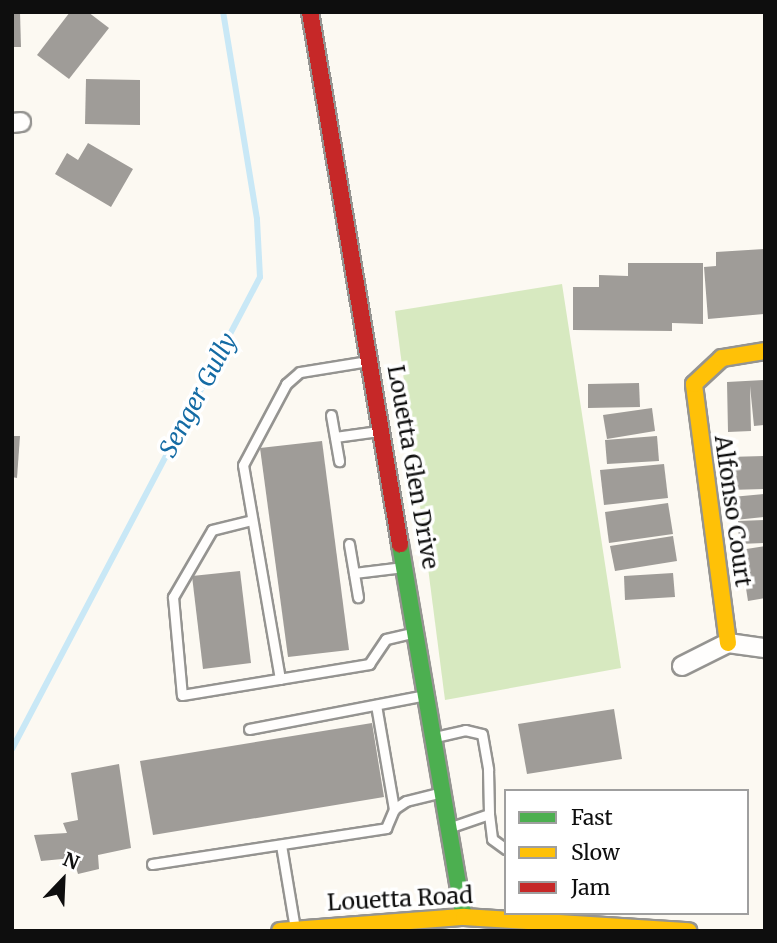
<!DOCTYPE html>
<style>
body{margin:0}
#map{position:relative;width:777px;height:943px;overflow:hidden;background:#fcf9f2;font-family:Merriweather,serif}
div>[style]{position:absolute}
[style*='--x']{left:calc(var(--x)*1px);top:calc(var(--y)*1px);width:calc(var(--w)*1px);rotate:calc(var(--a)*1deg)}
.forest>*{inset:0;background:#d7e9c0}
.stream>*{height:6px;margin:-3px;padding:0 3px;transform-origin:3px;border-radius:3px;background:#c9e8f6}
.building>*{inset:0;background:#9f9c98}
.roads{filter:drop-shadow(2px 0 #959491) drop-shadow(-2px 0 #959491) drop-shadow(0 2px #959491) drop-shadow(0 -2px #959491)}
.lane>*{height:9px;margin:-4.5px;padding:0 4.5px;transform-origin:4.5px;border-radius:4.5px;background:#fffefd}
.street>*{height:18px;margin:-9px;padding:0 9px;transform-origin:9px;border-radius:9px;background:#fffefd}
.fast>*{height:16px;margin:-8px;padding:0 8px;transform-origin:8px;border-radius:8px;background:#4caf50}
.slow>*{height:16px;margin:-8px;padding:0 8px;transform-origin:8px;border-radius:8px;background:#ffc107}
.jam>*{height:16px;margin:-8px;padding:0 8px;transform-origin:8px;border-radius:8px;background:#c62828}
span{translate:-50% -50%;white-space:nowrap;text-align:center;line-height:1.15;-webkit-text-stroke:7px #fff;paint-order:stroke}
.street-label{font-size:23px;color:#0e0e0e}
.water-label{font-size:24px;color:#146ba4;font-style:italic}
.frame{position:absolute;inset:0;border:14px solid #0e0e0e;pointer-events:none}
.legend{position:absolute;left:504px;top:789px;width:245px;height:126px;box-sizing:border-box;background:#fff;border:2px solid #9f9f9f;margin:0;padding:9px 12px;list-style:none;font-size:21px;color:#0e0e0e}
.legend li{display:flex;align-items:center;gap:14px;height:35px}
.legend b{width:35px;border:2px solid #9f9f9f}
.north{position:absolute;left:28px;top:845px;width:70px;height:70px;-webkit-text-stroke:5px #fff;paint-order:stroke;rotate:23deg;font-size:19px;font-weight:700;line-height:28px;text-align:center;color:#0e0e0e}
.north::after{content:'';display:block;margin:auto;width:24px;height:32px;background:#0e0e0e;clip-path:polygon(50% 0,100% 100%,50% 72%,0 100%)}
</style>
<div id="map">
<div class="forest">
<div style="clip-path:polygon(562px 284px,621px 668px,445px 700px,395px 311px)"></div>
</div>
<div class="stream">
<div style="--x:12;--y:749;--w:533;--a:-62.28"></div>
<div style="--x:260;--y:277;--w:58;--a:-93"></div>
<div style="--x:257;--y:219;--w:210;--a:-99.3"></div>
</div>
<div class="building">
<div style="clip-path:polygon(12px 12px,20px 12px,21px 47px,12px 47px)"></div>
<div style="clip-path:polygon(70px 12px,88px 12px,109px 28px,69px 79px,37px 55px)"></div>
<div style="clip-path:polygon(86px 79px,140px 80px,140px 125px,85px 124px)"></div>
<div style="clip-path:polygon(88px 143px,133px 169px,111px 207px,55px 174px,67px 153px,78px 160px)"></div>
<div style="clip-path:polygon(764px 249px,765px 314px,708px 319px,704px 267px,716px 266px,716px 252px)"></div>
<div style="clip-path:polygon(628px 263px,703px 263px,703px 324px,672px 323px,672px 331px,573px 330px,573px 287px,599px 287px,599px 275px,628px 276px)"></div>
<div style="clip-path:polygon(765px 380px,765px 425px,754px 426px,750px 386px,751px 431px,728px 432px,727px 382px)"></div>
<div style="clip-path:polygon(639px 383px,640px 407px,588px 408px,588px 384px)"></div>
<div style="clip-path:polygon(652px 408px,655px 431px,607px 439px,603px 415px)"></div>
<div style="clip-path:polygon(12px 436px,20px 436px,17px 478px,12px 477px)"></div>
<div style="clip-path:polygon(657px 436px,659px 461px,607px 464px,605px 440px)"></div>
<div style="clip-path:polygon(322px 441px,349px 650px,288px 657px,260px 448px)"></div>
<div style="clip-path:polygon(765px 456px,765px 489px,729px 490px,728px 457px)"></div>
<div style="clip-path:polygon(664px 464px,668px 498px,604px 505px,600px 470px)"></div>
<div style="clip-path:polygon(765px 494px,765px 517px,735px 520px,732px 497px)"></div>
<div style="clip-path:polygon(668px 503px,673px 534px,609px 543px,605px 512px)"></div>
<div style="clip-path:polygon(765px 520px,765px 543px,739px 544px,738px 521px)"></div>
<div style="clip-path:polygon(673px 536px,677px 561px,615px 571px,610px 546px)"></div>
<div style="clip-path:polygon(765px 546px,765px 598px,748px 601px,740px 550px)"></div>
<div style="clip-path:polygon(240px 571px,251px 663px,203px 669px,192px 576px)"></div>
<div style="clip-path:polygon(673px 573px,675px 597px,625px 600px,624px 576px)"></div>
<div style="clip-path:polygon(614px 709px,622px 759px,527px 774px,518px 724px)"></div>
<div style="clip-path:polygon(372px 723px,384px 797px,153px 835px,140px 761px)"></div>
<div style="clip-path:polygon(119px 764px,131px 848px,98px 855px,99px 869px,78px 874px,73px 858px,41px 861px,34px 835px,67px 833px,63px 823px,78px 820px,71px 773px)"></div>
</div>
<div class="roads">
<div class="lane">
<div style="--x:331;--y:415;--w:47;--a:80.1"></div>
<div style="--x:335;--y:437;--w:44;--a:-7.8"></div>
<div style="--x:252;--y:520;--w:41;--a:166"></div>
<div style="--x:212;--y:530;--w:78;--a:120.2"></div>
<div style="--x:173;--y:597;--w:98;--a:84.8"></div>
<div style="--x:182;--y:695;--w:190;--a:-9.4"></div>
<div style="--x:369;--y:664;--w:30;--a:-56"></div>
<div style="--x:386;--y:639;--w:28;--a:-13"></div>
<div style="--x:349;--y:544;--w:54;--a:80.4"></div>
<div style="--x:354;--y:573;--w:50;--a:-6.8"></div>
<div style="--x:280;--y:679;--w:217;--a:-99.8"></div>
<div style="--x:243;--y:465;--w:92;--a:-62"></div>
<div style="--x:286;--y:384;--w:18;--a:-41"></div>
<div style="--x:300;--y:372;--w:69;--a:-9.2"></div>
<div style="--x:376;--y:705;--w:106;--a:80.2"></div>
<div style="--x:249;--y:729;--w:180;--a:-10.9"></div>
<div style="--x:435;--y:737;--w:31;--a:-13"></div>
<div style="--x:465;--y:730;--w:17;--a:13"></div>
<div style="--x:482;--y:734;--w:36;--a:80"></div>
<div style="--x:488;--y:769;--w:45;--a:88.7"></div>
<div style="--x:489;--y:814;--w:40;--a:161.1"></div>
<div style="--x:489;--y:814;--w:25;--a:83"></div>
<div style="--x:492;--y:839;--w:17;--a:36"></div>
<div style="--x:281;--y:845;--w:85;--a:80.5"></div>
<div style="--x:152;--y:864;--w:237;--a:-8.7"></div>
<div style="--x:386;--y:828;--w:21;--a:-67"></div>
<div style="--x:394;--y:809;--w:14;--a:-34"></div>
<div style="--x:406;--y:801;--w:36;--a:-14"></div>
</div>
<div class="street">
<div style="--x:12;--y:123;--w:9;--a:-6"></div>
<div style="--x:682;--y:666;--w:51;--a:-26.6"></div>
<div style="--x:728;--y:643;--w:37;--a:8"></div>
</div>
<div class="fast">
<div style="--x:400;--y:544;--w:378;--a:80.3"></div>
</div>
<div class="slow">
<div style="--x:728;--y:643;--w:261;--a:-97.5"></div>
<div style="--x:694;--y:384;--w:38;--a:-43"></div>
<div style="--x:722;--y:358;--w:44;--a:-9.2"></div>
<div style="--x:280;--y:931;--w:185;--a:-4.4"></div>
<div style="--x:464;--y:917;--w:225;--a:3.6"></div>
</div>
<div class="jam">
<div style="--x:310;--y:12;--w:540;--a:80.4"></div>
</div>
</div>
<div class="street-label">
<span style="left:413px;top:467px;rotate:80deg">Louetta Glen Drive</span>
<span style="left:733px;top:511px;rotate:82deg">Alfonso Court</span>
<span style="left:400px;top:899px;rotate:-3deg">Louetta Road</span>
</div>
<div class="water-label">
<span style="left:198px;top:395px;rotate:-62deg">Senger Gully</span>
</div>
<div class="frame"></div>
<ul class="legend">
<li><b style="height:9px;background:#4caf50"></b>Fast</li>
<li><b style="height:9px;background:#ffc107"></b>Slow</li>
<li><b style="height:9px;background:#c62828"></b>Jam</li>
</ul>
<div class="north">N</div>
</div>
